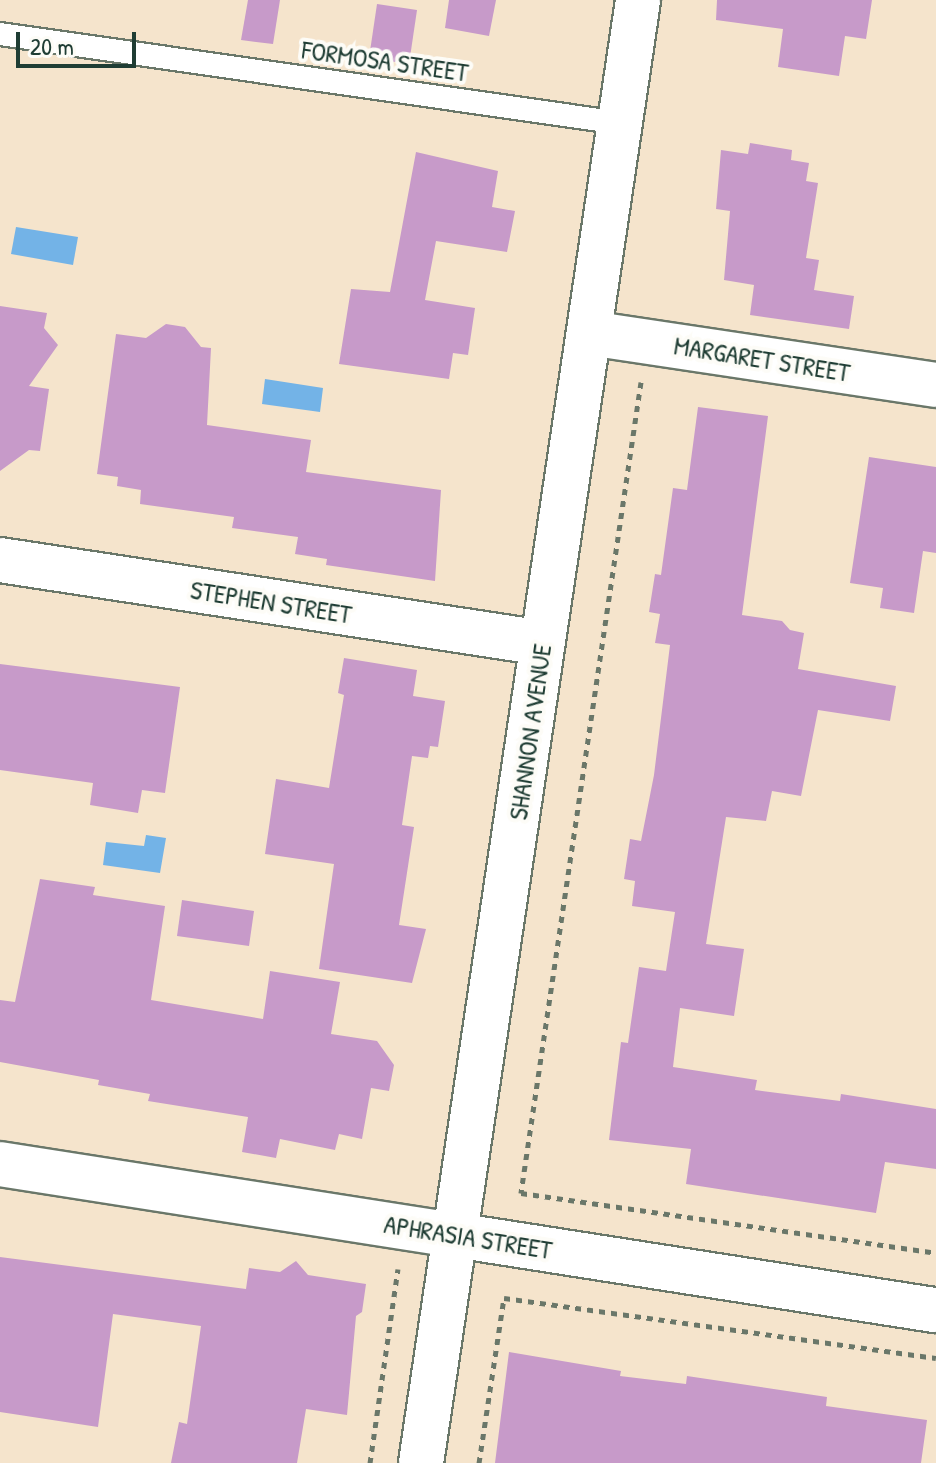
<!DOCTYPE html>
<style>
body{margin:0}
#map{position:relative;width:936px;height:1463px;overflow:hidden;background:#f5e4cc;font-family:"Patrick Hand",sans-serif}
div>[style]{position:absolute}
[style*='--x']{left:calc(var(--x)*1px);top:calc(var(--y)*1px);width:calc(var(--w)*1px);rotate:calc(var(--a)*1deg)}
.water>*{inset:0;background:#73b3e7}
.building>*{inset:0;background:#c79ac9}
.path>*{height:5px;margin-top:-2.5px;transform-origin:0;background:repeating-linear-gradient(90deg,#6a7769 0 6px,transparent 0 12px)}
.roads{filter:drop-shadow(2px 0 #6a7769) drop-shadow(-2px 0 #6a7769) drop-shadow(0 2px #6a7769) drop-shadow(0 -2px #6a7769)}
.service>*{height:22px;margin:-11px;padding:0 11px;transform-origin:11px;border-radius:11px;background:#fff}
.minor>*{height:44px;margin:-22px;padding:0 22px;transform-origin:22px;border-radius:22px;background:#fff}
.tertiary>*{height:44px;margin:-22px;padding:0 22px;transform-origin:22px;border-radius:22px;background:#fff}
.secondary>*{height:44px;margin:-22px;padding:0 22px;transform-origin:22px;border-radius:22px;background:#fff}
span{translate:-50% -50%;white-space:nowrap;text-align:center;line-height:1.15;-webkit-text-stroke:8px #fdfcf7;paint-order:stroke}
.street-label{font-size:26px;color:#1f3d34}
.scale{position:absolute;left:16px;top:32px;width:120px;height:36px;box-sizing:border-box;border:4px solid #1f3d34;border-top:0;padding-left:10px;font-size:24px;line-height:28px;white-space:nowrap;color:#1f3d34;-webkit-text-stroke:6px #fdfcf7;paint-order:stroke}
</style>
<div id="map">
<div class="water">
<div style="clip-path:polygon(16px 227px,78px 237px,73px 265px,11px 254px)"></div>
<div style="clip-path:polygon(265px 379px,323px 388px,320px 412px,262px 404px)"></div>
<div style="clip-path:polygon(146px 835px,166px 838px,160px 873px,103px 865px,106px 842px,144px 846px)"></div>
</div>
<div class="building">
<div style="clip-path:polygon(248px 0,280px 0,273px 44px,241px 40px)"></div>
<div style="clip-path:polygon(449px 0,496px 0,489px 36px,445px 28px)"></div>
<div style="clip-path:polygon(717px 0,872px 0,866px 39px,845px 36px,839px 76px,778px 67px,783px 29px,716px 20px)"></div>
<div style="clip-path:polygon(377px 4px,417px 10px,409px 64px,369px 58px)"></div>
<div style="clip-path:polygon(750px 143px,792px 150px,791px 160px,809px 163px,806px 181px,818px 183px,806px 258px,819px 260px,814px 290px,854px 296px,849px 329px,750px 315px,754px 285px,724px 280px,730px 211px,716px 209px,721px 150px,748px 154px)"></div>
<div style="clip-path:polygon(416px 152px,498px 171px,492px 207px,515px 211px,507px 252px,436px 241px,425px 300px,475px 308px,468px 355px,453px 353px,449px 379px,339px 364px,351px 289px,390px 292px)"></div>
<div style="clip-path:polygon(0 306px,47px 313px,44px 328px,58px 345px,29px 386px,49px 389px,40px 451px,29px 450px,0 471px)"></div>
<div style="clip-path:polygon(166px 324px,185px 327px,201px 347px,211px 348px,207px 425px,311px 440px,306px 472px,441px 490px,435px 581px,326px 565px,327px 559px,295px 554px,298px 537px,232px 528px,234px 517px,140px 504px,141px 490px,117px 486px,118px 477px,97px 474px,116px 334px,146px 338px)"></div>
<div style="clip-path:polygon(698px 407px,768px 416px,742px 615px,782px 621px,790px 630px,804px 633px,798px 669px,896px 686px,890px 721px,818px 710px,801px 796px,772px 791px,766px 821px,726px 817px,706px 944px,744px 949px,734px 1016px,680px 1008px,673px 1067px,757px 1080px,755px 1090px,840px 1101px,841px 1094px,936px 1109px,936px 1169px,885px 1162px,876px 1213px,686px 1184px,691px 1149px,609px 1140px,621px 1042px,628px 1043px,639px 967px,666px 971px,675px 912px,632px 906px,635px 881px,624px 879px,630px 839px,641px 841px,654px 775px,670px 645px,655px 643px,660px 614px,649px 612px,655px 574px,661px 575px,673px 488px,687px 490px)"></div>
<div style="clip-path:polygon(869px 457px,936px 467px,936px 553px,923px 551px,914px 613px,880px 608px,883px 588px,850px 583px)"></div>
<div style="clip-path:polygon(344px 658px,417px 670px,413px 696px,445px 701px,438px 747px,430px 746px,428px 758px,412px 756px,402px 825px,414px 827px,399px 925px,426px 929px,412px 983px,319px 969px,334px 864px,265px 854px,276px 779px,329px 788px,344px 695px,338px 693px)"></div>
<div style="clip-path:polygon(0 664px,180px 687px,165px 793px,142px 790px,138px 813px,90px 805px,93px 783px,0 770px)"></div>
<div style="clip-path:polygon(40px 879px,95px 887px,93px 895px,165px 906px,151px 1000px,263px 1019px,270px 971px,340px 982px,331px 1034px,377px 1041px,394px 1065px,389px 1091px,371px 1088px,362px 1139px,339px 1134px,335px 1150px,280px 1139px,276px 1158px,242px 1152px,248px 1117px,148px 1101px,150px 1094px,98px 1085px,99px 1080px,0 1062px,0 1000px,15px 1002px)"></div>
<div style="clip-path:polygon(182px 900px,254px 911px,249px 946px,177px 936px)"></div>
<div style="clip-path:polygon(0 1257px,246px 1289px,249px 1268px,280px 1272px,296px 1261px,308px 1275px,366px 1284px,362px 1312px,356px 1316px,347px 1415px,306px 1409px,297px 1463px,171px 1463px,179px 1422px,187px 1424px,201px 1326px,113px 1314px,98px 1427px,0 1412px)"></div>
<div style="clip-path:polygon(509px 1352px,621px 1371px,620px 1376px,686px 1384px,687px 1376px,827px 1397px,826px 1406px,927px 1420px,921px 1463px,495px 1463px)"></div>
</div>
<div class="path">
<div style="--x:641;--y:382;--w:820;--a:98.42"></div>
<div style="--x:521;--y:1193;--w:419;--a:8.2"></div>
<div style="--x:370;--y:1463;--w:196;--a:-81.8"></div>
<div style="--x:479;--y:1463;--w:167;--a:-81.4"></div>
<div style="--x:504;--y:1298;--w:436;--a:7.9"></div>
</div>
<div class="roads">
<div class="service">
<div style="--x:0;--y:34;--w:626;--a:8.17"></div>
</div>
<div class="minor">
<div style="--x:589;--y:333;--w:351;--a:8.5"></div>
<div style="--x:0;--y:560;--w:549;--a:8.69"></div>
</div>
<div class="tertiary">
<div style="--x:455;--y:1235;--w:487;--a:8.9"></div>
</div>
<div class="secondary">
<div style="--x:0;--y:1164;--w:461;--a:8.9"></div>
<div style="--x:421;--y:1463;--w:1479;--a:-81.56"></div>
</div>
</div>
<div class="street-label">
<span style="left:385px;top:61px;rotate:8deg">FORMOSA STREET</span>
<span style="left:762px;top:359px;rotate:9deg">MARGARET STREET</span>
<span style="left:271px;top:602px;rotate:9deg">STEPHEN STREET</span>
<span style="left:530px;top:732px;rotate:-82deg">SHANNON AVENUE</span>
<span style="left:468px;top:1237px;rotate:9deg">APHRASIA STREET</span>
</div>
<div class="scale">20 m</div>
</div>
